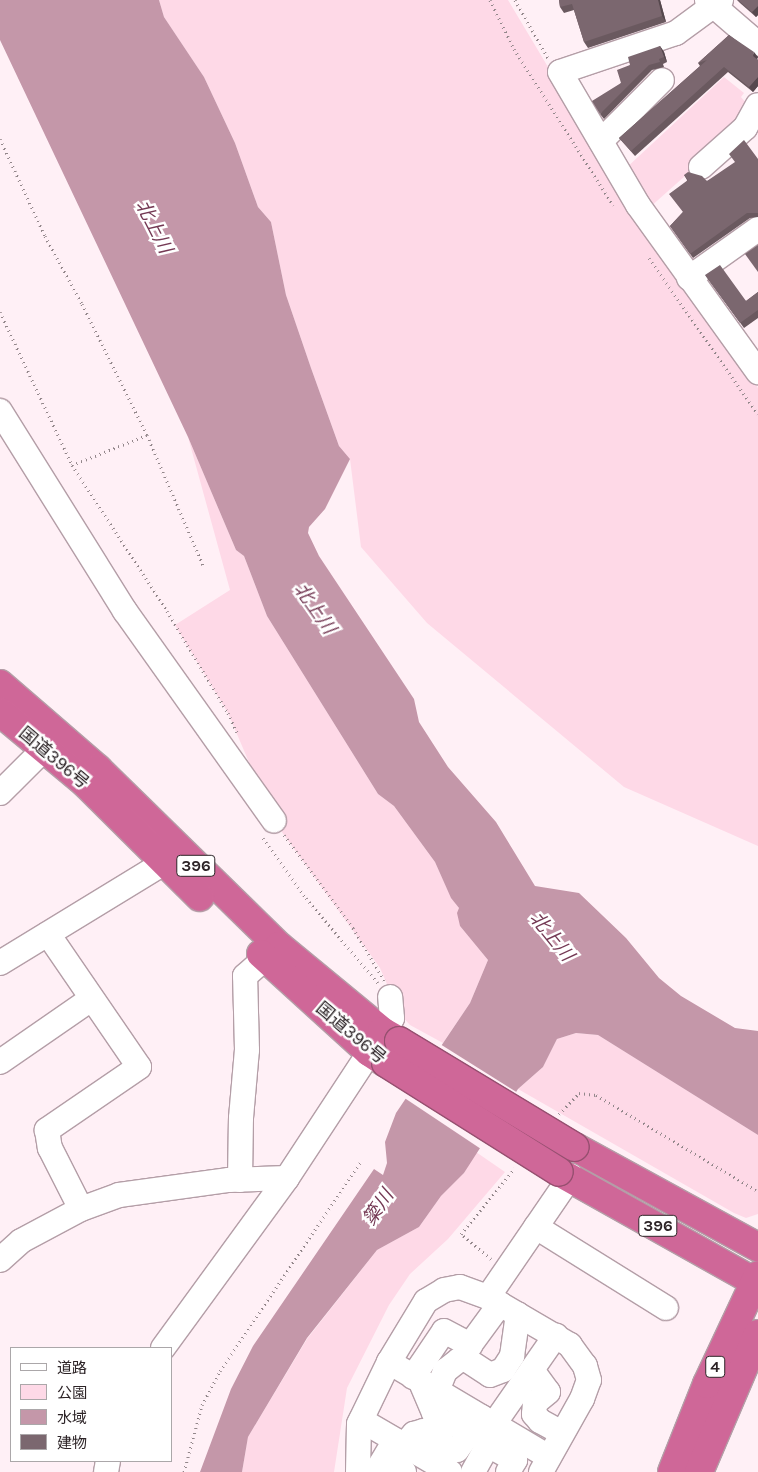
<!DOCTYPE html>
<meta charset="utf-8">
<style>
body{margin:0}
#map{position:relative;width:758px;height:1472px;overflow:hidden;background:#fff0f6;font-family:Karla,"Noto Sans JP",sans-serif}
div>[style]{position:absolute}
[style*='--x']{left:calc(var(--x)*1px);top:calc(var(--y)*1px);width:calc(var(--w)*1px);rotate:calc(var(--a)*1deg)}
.green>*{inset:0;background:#fed9e7}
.water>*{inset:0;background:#c497a9}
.pier>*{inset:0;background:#fff0f6}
.path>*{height:3px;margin-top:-1.5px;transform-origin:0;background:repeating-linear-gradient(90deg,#93878b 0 1px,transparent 0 5px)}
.roads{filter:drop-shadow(1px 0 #b49ea7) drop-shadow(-1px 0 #b49ea7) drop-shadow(0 1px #b49ea7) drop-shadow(0 -1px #b49ea7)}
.minor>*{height:24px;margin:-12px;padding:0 12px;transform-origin:12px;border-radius:12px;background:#fff}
.highway>*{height:28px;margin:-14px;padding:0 14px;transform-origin:14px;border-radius:14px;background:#cf6798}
.bridges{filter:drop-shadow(1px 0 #965070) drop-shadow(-1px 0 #965070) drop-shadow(0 1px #965070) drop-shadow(0 -1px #965070)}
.highway-bridge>*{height:28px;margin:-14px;padding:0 14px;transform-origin:14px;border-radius:14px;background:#cf6798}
.wall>*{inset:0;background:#6a595f}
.shaded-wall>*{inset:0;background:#56484e}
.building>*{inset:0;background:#7b676f}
span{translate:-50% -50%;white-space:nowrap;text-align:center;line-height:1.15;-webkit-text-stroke:5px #fff;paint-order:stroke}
.shield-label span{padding:1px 4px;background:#fff;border:1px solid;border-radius:4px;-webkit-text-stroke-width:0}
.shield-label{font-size:16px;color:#2d2427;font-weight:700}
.street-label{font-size:18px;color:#2d2427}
.water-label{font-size:19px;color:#743954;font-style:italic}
.legend{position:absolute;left:10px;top:1347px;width:162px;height:115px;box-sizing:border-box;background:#fff;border:1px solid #aba7a9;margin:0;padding:6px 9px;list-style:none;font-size:15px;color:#2d2427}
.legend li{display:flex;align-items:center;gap:10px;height:25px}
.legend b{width:25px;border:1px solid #aba7a9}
</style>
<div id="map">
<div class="green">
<div style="clip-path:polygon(159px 0,508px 0,631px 206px,758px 388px,758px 846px,624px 787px,427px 623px,361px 547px,350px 459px,339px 446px,311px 368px,286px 295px,271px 222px,258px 207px,235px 143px,204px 77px,164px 17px)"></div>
<div style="clip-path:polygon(724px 77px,744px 93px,741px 97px,747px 104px,739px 128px,649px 208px,624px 170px)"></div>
<div style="clip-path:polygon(188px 437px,236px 550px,244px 556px,267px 616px,378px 794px,394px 806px,435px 862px,451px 897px,459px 908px,460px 926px,488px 960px,470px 1003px,443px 1043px,410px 1025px,400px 1014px,380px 968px,274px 821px,228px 713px,175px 625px,230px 590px)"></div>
<div style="clip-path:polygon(576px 1033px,598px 1035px,758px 1135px,758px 1214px,746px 1218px,734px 1213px,518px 1089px,543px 1067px,557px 1039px)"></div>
<div style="clip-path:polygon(476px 1152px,505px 1172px,448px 1239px,410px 1274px,389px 1305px,347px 1388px,334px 1472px,242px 1472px,248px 1437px,307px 1339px,377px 1250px,419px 1227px,441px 1196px,464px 1173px)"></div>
</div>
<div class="water">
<div style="clip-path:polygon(0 0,159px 0,164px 17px,204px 77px,235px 143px,258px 207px,271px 222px,286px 295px,311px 368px,339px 446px,350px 459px,325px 509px,309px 527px,308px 533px,319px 556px,414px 699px,419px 722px,448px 767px,496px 822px,535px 886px,579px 893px,626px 938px,659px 978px,681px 996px,735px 1028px,758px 1031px,758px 1135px,598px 1035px,576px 1033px,557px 1039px,543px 1067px,518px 1089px,464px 1173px,441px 1196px,419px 1227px,377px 1250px,307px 1338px,248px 1437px,242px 1472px,200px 1472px,231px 1389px,253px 1346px,374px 1169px,383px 1175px,387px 1163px,385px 1142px,396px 1113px,470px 1003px,488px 960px,460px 926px,457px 913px,459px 908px,451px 898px,435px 862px,394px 806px,378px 794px,267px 616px,244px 556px,236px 550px,188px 437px,0 40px)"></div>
</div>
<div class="pier">
<div style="clip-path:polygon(440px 1044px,518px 1093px,481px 1149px,403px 1097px)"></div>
</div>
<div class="path">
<div style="--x:490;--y:0;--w:55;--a:63.9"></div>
<div style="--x:514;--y:49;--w:185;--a:57.6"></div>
<div style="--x:515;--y:0;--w:67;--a:60.4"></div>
<div style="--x:0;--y:139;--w:107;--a:65.1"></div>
<div style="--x:45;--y:236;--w:77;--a:61.4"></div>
<div style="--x:82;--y:304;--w:146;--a:63.6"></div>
<div style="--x:147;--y:435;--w:81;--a:158.2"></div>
<div style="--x:72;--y:465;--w:174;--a:56.9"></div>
<div style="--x:167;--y:611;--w:119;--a:59.1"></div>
<div style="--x:228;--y:713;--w:21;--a:65"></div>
<div style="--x:649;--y:258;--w:190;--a:55.1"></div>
<div style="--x:0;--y:312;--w:169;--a:64.8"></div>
<div style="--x:147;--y:435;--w:142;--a:66.7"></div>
<div style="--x:284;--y:835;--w:116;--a:53.4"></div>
<div style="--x:353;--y:928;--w:61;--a:59.2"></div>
<div style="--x:263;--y:838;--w:74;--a:54.4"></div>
<div style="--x:306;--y:898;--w:111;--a:49.7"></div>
<div style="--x:559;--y:1114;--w:29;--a:-46"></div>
<div style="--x:579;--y:1093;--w:17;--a:7"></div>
<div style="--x:596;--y:1095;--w:186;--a:30.7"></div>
<div style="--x:491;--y:1259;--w:39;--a:-140"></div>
<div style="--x:461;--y:1234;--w:85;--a:-50.7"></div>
<div style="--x:184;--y:1472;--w:69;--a:-75"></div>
<div style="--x:202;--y:1405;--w:38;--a:-62"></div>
<div style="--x:220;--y:1371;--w:253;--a:-56.1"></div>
</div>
<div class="roads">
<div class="minor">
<div style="--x:707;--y:0;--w:67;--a:40.8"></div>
<div style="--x:721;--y:0;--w:56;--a:143.7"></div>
<div style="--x:676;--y:33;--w:122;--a:161.4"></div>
<div style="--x:560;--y:72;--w:154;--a:59.6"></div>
<div style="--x:638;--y:205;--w:206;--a:54.3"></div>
<div style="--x:601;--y:141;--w:86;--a:-45"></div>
<div style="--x:701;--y:167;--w:59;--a:-41.6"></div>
<div style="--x:745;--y:128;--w:26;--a:-61"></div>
<div style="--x:689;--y:278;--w:85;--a:-35.4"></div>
<div style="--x:0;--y:411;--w:236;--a:58"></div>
<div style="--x:125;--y:611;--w:257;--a:54.6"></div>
<div style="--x:0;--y:793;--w:51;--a:-45"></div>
<div style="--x:36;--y:757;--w:31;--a:-36"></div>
<div style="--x:48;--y:934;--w:161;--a:55.6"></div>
<div style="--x:139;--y:1067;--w:112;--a:145.6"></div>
<div style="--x:47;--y:1130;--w:18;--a:81"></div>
<div style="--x:50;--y:1148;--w:68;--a:63.1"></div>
<div style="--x:0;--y:963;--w:211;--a:-31.4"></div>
<div style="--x:0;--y:1062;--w:111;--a:-34.7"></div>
<div style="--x:240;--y:1180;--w:62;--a:-89.1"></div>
<div style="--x:241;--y:1118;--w:68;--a:-85"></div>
<div style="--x:247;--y:1050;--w:74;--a:-91.5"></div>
<div style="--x:245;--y:976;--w:45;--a:-41.4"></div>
<div style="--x:536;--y:1227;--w:153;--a:31.9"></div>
<div style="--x:0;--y:1260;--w:28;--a:-42"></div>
<div style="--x:21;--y:1241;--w:68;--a:-28.1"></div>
<div style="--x:81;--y:1209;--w:40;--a:-20.2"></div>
<div style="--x:119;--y:1195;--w:111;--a:-7.8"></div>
<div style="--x:229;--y:1180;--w:58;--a:-2"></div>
<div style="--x:163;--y:1348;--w:210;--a:-53.9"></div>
<div style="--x:287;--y:1178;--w:191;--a:-56.7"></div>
<div style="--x:392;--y:1018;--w:21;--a:-95"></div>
<div style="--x:389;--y:1362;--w:186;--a:30.7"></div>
<div style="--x:532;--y:1370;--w:27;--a:54"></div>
<div style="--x:548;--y:1392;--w:17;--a:140"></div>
<div style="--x:535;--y:1403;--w:11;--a:95"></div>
<div style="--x:534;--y:1414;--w:9;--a:49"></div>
<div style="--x:540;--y:1421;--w:25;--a:29"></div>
<div style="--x:413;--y:1377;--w:55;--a:-56"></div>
<div style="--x:444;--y:1331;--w:30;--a:28"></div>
<div style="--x:470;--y:1345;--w:51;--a:-53.8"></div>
<div style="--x:420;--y:1380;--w:36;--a:67"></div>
<div style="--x:434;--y:1413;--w:18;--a:47"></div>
<div style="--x:446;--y:1426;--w:30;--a:-27"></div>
<div style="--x:437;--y:1391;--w:22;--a:-68"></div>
<div style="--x:445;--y:1371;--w:18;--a:-38"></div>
<div style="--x:459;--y:1360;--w:8;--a:0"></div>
<div style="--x:467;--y:1360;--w:27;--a:33"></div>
<div style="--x:490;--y:1375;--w:14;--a:-21"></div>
<div style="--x:503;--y:1370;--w:17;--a:-57"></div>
<div style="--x:512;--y:1356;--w:42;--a:-81.9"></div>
<div style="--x:361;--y:1420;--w:103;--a:30.3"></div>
<div style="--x:494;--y:1424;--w:108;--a:-55.1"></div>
<div style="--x:404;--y:1445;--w:15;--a:-48"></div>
<div style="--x:414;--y:1434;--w:10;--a:-17"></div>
<div style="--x:424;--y:1431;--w:8;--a:23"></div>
<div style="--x:431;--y:1434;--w:16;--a:52"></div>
<div style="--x:441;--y:1447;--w:16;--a:11"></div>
<div style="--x:457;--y:1450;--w:41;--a:-54"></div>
<div style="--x:488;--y:1445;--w:31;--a:29"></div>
<div style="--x:515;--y:1460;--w:14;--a:120"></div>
<div style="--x:106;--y:1472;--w:11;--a:-80"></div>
<div style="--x:358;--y:1472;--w:48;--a:-88.8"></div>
<div style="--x:359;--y:1424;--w:69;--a:-64.2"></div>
<div style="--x:389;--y:1362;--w:71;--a:-58.8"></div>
<div style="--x:426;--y:1301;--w:21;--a:-31"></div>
<div style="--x:444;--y:1290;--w:16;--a:-11"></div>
<div style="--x:460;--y:1287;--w:30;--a:20"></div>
<div style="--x:376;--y:1472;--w:37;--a:-59"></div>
<div style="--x:404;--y:1472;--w:9;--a:-148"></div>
<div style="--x:396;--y:1467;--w:22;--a:-58"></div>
<div style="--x:473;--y:1472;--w:51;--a:-60.9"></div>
<div style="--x:541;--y:1472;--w:84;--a:-60.7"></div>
<div style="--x:582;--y:1399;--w:20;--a:-70"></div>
<div style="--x:589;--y:1380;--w:15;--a:-106"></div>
<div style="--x:585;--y:1366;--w:26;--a:-126"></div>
<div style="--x:570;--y:1345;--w:95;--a:-149.7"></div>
<div style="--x:488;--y:1297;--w:147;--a:-55.6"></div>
</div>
<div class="highway">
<div style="--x:0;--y:684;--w:130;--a:40.9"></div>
<div style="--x:98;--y:769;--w:253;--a:44.4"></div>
<div style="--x:279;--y:946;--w:134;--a:39.5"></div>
<div style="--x:382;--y:1031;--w:20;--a:30"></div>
<div style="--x:0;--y:712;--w:109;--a:39.8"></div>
<div style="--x:84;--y:782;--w:163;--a:44.8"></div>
<div style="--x:261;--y:954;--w:146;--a:42.2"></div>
<div style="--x:369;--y:1052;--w:20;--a:33"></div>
<div style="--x:575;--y:1147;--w:209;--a:28.7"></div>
<div style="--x:559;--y:1172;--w:225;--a:29.3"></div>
<div style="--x:672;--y:1472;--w:95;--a:-68.3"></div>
<div style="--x:707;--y:1384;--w:120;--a:-64.9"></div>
<div style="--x:699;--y:1472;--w:150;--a:-66.9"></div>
</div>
</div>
<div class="bridges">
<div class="highway-bridge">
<div style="--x:399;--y:1041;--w:205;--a:31.1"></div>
<div style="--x:386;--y:1063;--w:204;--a:32.2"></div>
</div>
</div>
<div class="wall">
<div style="clip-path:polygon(559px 0,660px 0,666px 22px,588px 48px,584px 42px,574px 10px,564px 13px,560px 7px)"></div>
<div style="clip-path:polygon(737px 0,758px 0,758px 15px,756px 17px,740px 3px)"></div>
<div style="clip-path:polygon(729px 35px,758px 57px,757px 59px,758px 60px,758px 86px,753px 92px,728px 72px,635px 156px,619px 138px,700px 66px,698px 63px)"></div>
<div style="clip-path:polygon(660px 46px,664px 52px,667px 62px,663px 64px,664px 67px,652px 70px,604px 119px,600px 114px,621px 83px,630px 65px)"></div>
<div style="clip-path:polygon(758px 159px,758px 217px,750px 218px,693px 258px,670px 226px,683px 212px,687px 180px,684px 175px,707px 181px)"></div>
<div style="clip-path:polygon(705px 275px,746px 301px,758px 292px,758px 318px,744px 328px)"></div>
</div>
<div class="shaded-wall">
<div style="clip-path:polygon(658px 0,660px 0,666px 22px,662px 16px)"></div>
<div style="clip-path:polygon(758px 6px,758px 15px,756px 17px,752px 12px)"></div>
<div style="clip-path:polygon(660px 46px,664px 52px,667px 62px,664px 57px)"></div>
<div style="clip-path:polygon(754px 52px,758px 57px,756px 61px,753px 56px)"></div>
<div style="clip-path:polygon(758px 77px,758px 86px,753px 92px,749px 87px)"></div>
</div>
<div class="building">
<div style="clip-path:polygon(559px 0,658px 0,662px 16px,584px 42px,572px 4px,560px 7px)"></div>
<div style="clip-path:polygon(738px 0,758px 0,758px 6px,752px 12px)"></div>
<div style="clip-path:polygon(729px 35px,754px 52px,753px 56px,758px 60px,758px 77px,749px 87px,724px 67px,631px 151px,619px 138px,707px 60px,698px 63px)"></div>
<div style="clip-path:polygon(660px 46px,664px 57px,659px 59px,660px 62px,649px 65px,600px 114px,592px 101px,621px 83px,617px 70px,630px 65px,628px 57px)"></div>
<div style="clip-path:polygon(744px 140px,758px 159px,758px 213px,747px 213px,690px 254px,670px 226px,683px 212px,669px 194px,688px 180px,684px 175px,688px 172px,702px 176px,707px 181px,735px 162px,729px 154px)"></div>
<div style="clip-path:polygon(758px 245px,758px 272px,745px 254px)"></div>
<div style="clip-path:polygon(720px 265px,746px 301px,758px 292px,758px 310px,740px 323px,705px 275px)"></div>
</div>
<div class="shield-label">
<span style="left:196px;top:866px">396</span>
<span style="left:658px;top:1226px">396</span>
<span style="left:715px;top:1367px">4</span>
</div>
<div class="street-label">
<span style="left:54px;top:758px;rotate:40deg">国道396号</span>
<span style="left:351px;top:1033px;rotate:40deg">国道396号</span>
</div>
<div class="water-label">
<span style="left:153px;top:227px;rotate:63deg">北上川</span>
<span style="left:314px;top:609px;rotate:55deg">北上川</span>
<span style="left:551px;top:937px;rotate:51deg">北上川</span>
<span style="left:379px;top:1208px;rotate:-56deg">簗川</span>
</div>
<ul class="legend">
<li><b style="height:6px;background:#fff"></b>道路</li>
<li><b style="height:14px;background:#fed9e7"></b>公園</li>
<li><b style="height:14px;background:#c497a9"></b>水域</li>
<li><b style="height:14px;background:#7b676f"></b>建物</li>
</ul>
</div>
